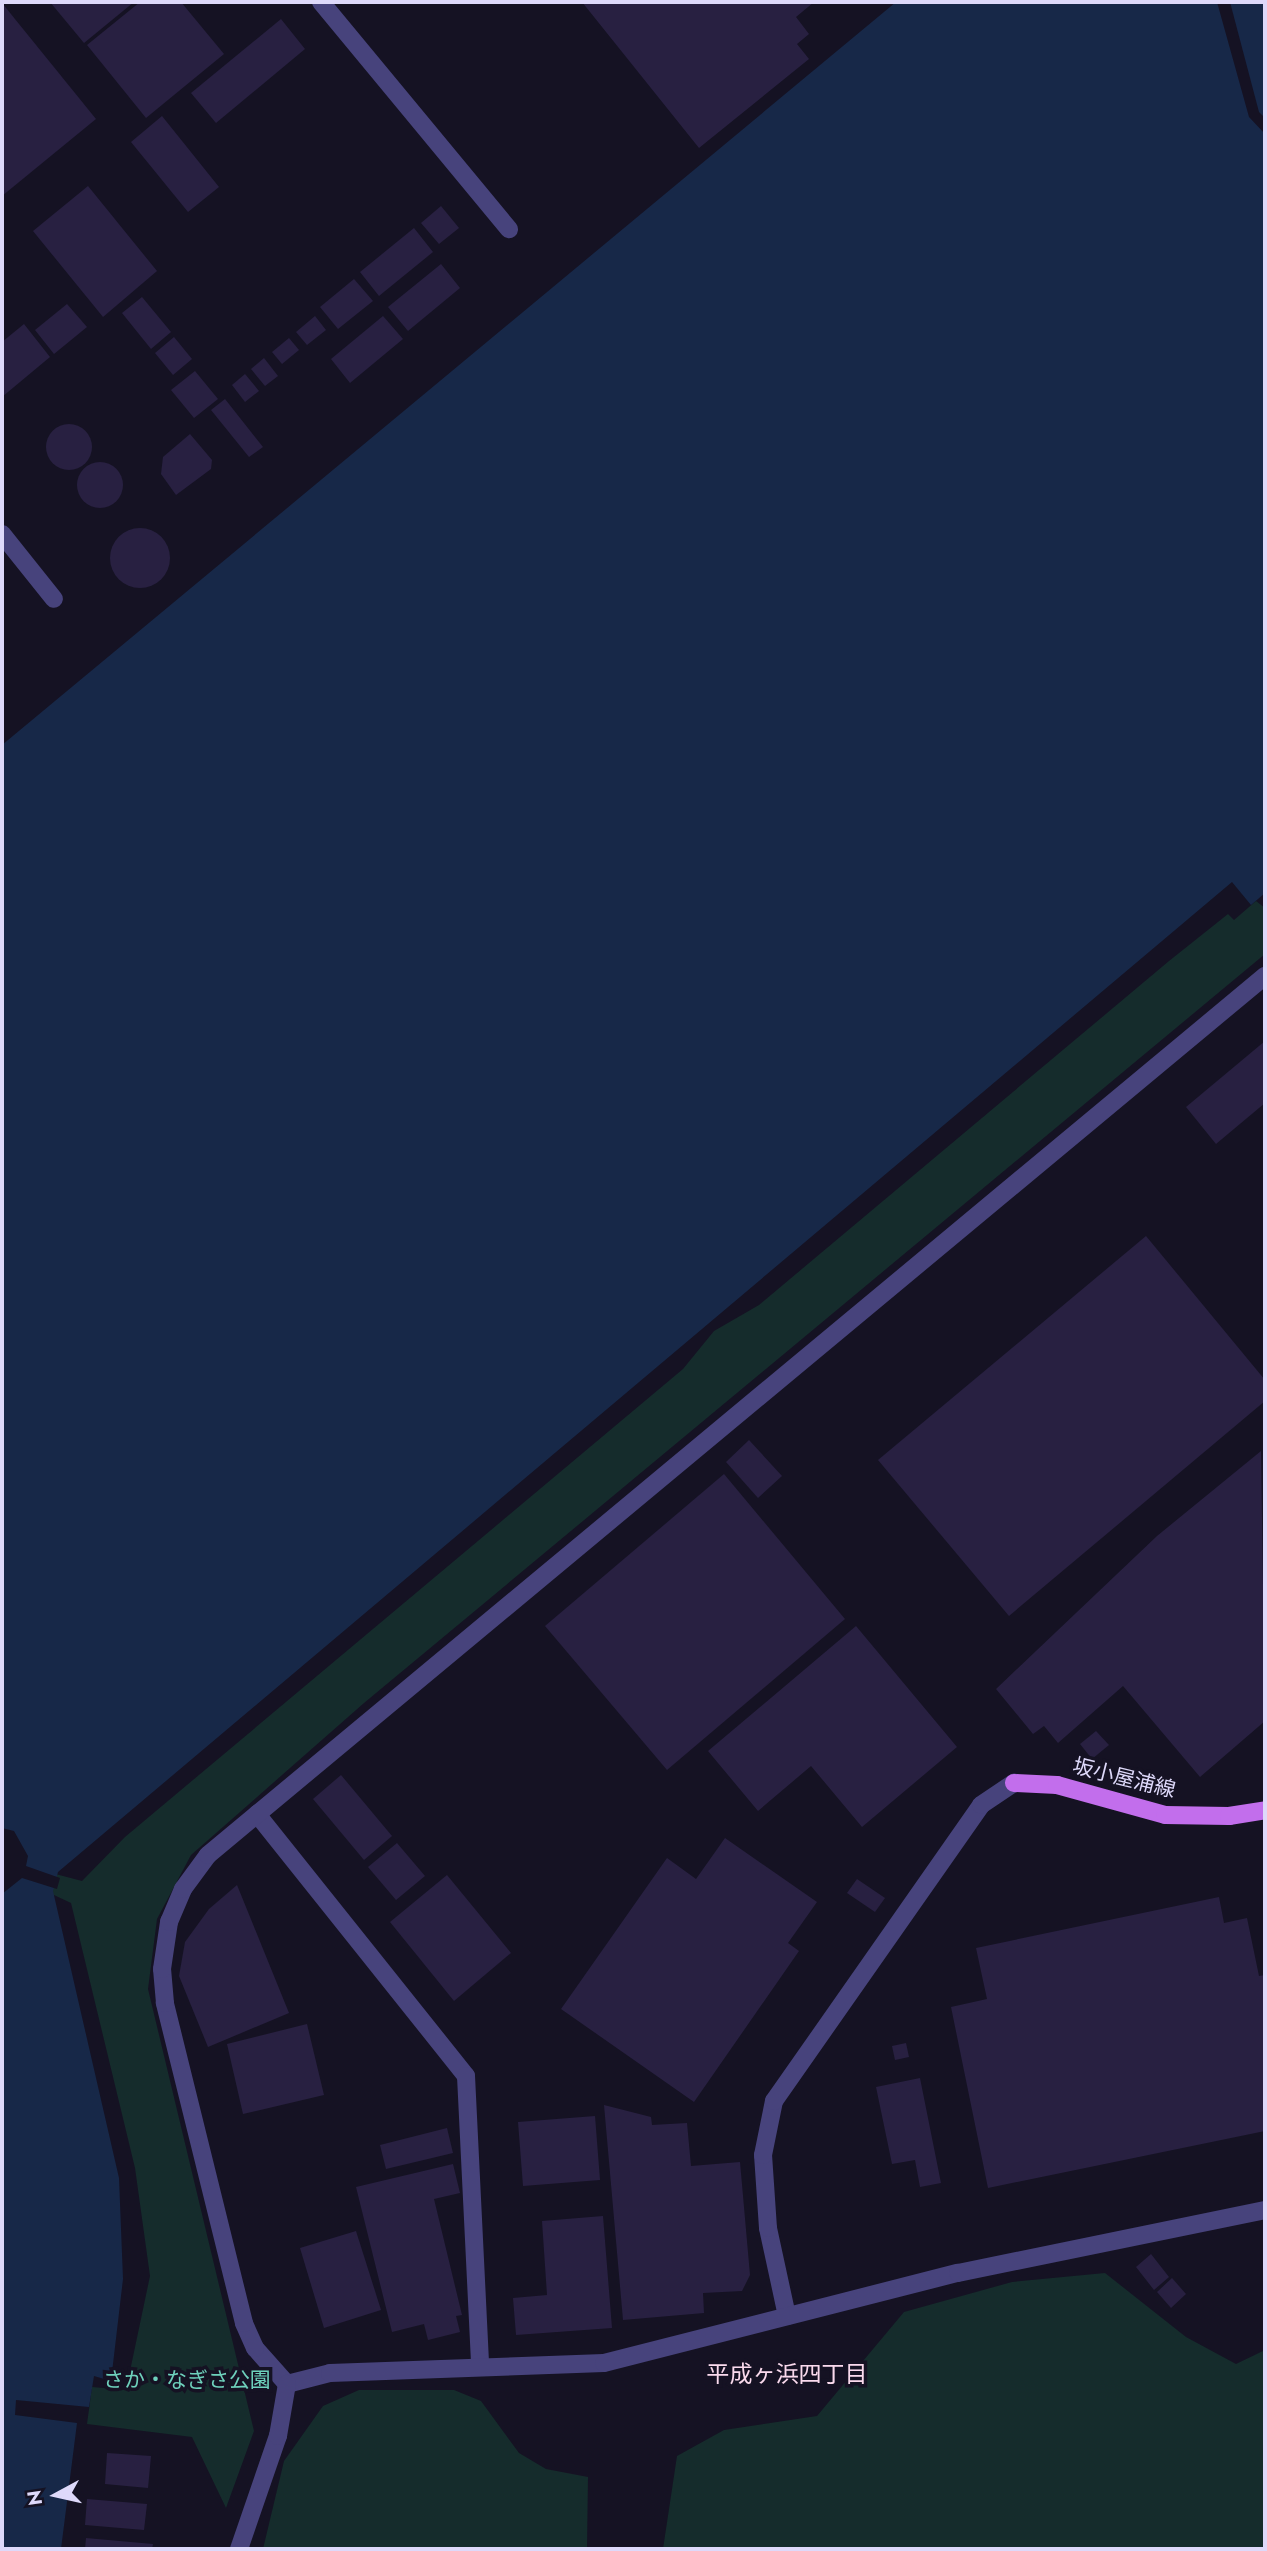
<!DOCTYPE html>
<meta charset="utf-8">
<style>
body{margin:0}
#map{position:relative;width:1267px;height:2551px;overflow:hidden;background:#151223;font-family:Jost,"Noto Sans JP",sans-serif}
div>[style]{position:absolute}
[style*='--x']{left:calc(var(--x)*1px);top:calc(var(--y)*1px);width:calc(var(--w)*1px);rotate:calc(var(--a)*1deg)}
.green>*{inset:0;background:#152c2c}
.water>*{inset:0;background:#172848}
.pier>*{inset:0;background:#151223}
.building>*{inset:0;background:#282041}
.round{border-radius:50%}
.minor>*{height:18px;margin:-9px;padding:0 9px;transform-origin:9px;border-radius:9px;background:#47437c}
.major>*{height:18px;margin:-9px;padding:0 9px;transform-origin:9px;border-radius:9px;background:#c26eec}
span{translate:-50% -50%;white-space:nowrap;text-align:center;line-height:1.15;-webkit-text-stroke:7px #151223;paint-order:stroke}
.street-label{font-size:21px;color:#ded9fa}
.park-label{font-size:21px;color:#6ed1bc}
.neighbourhood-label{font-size:23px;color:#fadaed}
.frame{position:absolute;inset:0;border:4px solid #ded9fa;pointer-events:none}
.north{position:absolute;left:21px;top:2460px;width:70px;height:70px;-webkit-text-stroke:5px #151223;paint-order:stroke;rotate:262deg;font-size:19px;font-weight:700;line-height:28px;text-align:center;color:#ded9fa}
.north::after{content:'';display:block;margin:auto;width:24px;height:32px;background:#ded9fa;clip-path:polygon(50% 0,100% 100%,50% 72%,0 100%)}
</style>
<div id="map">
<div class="green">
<div style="clip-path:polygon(1256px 901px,1265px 908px,1265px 954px,364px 1703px,191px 1855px,157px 1919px,148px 1989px,254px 2431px,226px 2508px,192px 2437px,87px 2424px,92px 2387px,126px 2390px,150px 2276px,135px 2168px,71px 1903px,24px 1881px,29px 1867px,82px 1881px,125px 1837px,683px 1369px,714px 1331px,759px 1305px,1169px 961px,1228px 914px,1234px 920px)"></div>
<div style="clip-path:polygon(1105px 2273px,1186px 2337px,1236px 2364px,1265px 2350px,1265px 2549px,663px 2549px,677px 2456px,724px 2430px,817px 2416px,904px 2312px,1012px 2282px)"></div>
<div style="clip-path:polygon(359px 2390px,454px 2390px,481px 2401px,519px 2453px,546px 2469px,588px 2477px,587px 2549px,263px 2549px,284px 2461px,323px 2406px)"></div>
</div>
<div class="water">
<div style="clip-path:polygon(896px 2px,1217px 2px,1249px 117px,1265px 134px,1265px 893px,1251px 905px,1232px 882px,58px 1872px,53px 1891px,119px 2178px,123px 2279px,111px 2381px,94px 2376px,89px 2407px,16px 2400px,15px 2415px,77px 2423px,61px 2549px,2px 2549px,2px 745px)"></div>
<div style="clip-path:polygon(1230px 2px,1265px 2px,1265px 118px,1259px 112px)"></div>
</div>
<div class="pier">
<div style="clip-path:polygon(2px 1828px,14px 1831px,28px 1856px,26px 1866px,60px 1878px,57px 1889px,22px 1878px,2px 1894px)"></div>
</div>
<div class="building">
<div style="clip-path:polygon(50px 2px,134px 2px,84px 43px)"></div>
<div style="clip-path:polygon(140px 2px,181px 2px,224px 54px,146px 118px,87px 45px)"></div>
<div style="clip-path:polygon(582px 2px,814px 2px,796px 17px,809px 34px,797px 44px,809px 59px,699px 148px)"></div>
<div style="clip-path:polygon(2px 3px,96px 119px,2px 196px)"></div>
<div style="clip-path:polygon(281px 19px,305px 49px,216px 123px,191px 93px)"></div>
<div style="clip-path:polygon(162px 116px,219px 187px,188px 212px,131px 142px)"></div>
<div style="clip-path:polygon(88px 186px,157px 271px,103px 317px,33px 231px)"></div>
<div style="clip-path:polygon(441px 206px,459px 228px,439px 244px,421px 223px)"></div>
<div style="clip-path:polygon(414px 228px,433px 252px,379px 296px,360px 272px)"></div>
<div style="clip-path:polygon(441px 264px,460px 288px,408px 331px,388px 307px)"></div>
<div style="clip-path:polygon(354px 279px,373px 301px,338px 329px,320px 307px)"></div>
<div style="clip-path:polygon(142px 297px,171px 332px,151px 349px,122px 313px)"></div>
<div style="clip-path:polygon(67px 304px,87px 327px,54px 354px,35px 330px)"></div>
<div style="clip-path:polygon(315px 316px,326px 330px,307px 345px,296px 332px)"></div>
<div style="clip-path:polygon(383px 316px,403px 339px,350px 383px,331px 359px)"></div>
<div style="clip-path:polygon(24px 324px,50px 357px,2px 397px,2px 342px)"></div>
<div style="clip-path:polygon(174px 337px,192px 359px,173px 375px,155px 353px)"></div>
<div style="clip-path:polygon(289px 338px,299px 350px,282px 364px,272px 352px)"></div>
<div style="clip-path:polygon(264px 358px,278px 376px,265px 386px,251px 369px)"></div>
<div style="clip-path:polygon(195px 371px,218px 399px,194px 418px,171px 390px)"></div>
<div style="clip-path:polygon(245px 374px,259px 391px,245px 402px,232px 385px)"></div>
<div style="clip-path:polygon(225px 399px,263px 447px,249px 457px,211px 410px)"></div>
<div class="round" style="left:46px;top:424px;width:46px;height:46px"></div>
<div style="clip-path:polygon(190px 434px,212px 460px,211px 469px,176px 495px,161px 474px,163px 457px)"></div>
<div class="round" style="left:77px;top:462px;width:46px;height:46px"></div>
<div class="round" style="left:110px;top:528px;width:60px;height:60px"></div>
<div style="clip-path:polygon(1265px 1041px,1265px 1103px,1216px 1144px,1186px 1107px)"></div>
<div style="clip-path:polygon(1146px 1236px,1265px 1380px,1265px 1401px,1009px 1616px,878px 1460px)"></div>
<div style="clip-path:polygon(749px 1440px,782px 1476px,758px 1498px,726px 1462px)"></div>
<div style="clip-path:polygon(1261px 1451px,1265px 1721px,1200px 1777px,1123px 1686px,1058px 1743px,1044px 1726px,1033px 1734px,996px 1689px,1157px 1536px)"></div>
<div style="clip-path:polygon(724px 1474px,845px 1619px,667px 1770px,545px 1626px)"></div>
<div style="clip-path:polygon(856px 1626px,957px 1747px,862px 1827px,811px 1766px,758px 1811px,708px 1751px)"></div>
<div style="clip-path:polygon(1096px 1731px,1109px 1745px,1092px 1759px,1080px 1744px)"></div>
<div style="clip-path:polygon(341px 1775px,392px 1836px,364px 1860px,313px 1799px)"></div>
<div style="clip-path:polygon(725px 1838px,817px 1902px,788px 1943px,799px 1951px,694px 2102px,561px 2009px,667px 1858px,696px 1879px)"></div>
<div style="clip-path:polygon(397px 1843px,425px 1876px,396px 1900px,368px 1867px)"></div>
<div style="clip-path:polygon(447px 1875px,511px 1953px,454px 2001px,390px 1922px)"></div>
<div style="clip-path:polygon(857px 1879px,885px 1898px,875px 1912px,847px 1893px)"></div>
<div style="clip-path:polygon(237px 1885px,289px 2013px,208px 2047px,179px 1976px,185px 1942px,209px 1909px)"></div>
<div style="clip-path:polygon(1219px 1897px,1224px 1923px,1247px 1918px,1259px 1976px,1265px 1975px,1265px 2131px,988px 2188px,951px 2007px,987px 1999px,976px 1948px)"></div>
<div style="clip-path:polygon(307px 2024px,324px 2095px,243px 2114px,227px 2044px)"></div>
<div style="clip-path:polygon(906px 2043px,909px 2057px,895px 2060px,892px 2046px)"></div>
<div style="clip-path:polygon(920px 2078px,941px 2183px,920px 2187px,915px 2160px,892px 2164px,876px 2087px)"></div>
<div style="clip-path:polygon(604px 2105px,651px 2117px,652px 2125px,687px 2123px,691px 2166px,740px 2162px,750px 2275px,742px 2291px,703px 2293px,704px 2313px,623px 2320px)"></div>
<div style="clip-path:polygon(595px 2116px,600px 2180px,523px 2186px,518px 2122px)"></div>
<div style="clip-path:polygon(447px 2128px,453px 2153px,386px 2169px,380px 2145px)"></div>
<div style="clip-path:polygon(453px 2164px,460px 2193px,434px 2199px,462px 2315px,456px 2316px,460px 2332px,428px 2340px,424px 2324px,392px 2332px,356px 2187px)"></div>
<div style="clip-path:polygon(603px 2216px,612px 2328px,516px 2335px,513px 2298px,547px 2295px,542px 2221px)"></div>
<div style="clip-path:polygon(356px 2231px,381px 2310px,324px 2328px,300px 2248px)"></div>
<div style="clip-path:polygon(1151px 2254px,1169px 2277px,1154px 2290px,1136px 2267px)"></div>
<div style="clip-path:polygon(1172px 2278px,1186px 2294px,1171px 2308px,1157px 2292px)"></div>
<div style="clip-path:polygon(107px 2453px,151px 2456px,148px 2488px,105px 2484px)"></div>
<div style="clip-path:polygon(87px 2499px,147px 2504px,144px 2530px,85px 2525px)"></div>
<div style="clip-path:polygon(86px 2538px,153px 2544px,152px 2549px,85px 2549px)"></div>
</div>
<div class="minor">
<div style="--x:321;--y:2;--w:295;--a:50.4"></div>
<div style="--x:2;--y:534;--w:83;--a:51.3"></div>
<div style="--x:257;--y:1814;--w:335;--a:51.4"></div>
<div style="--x:466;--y:2076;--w:291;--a:87.2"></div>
<div style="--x:787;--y:2316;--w:90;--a:-102.2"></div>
<div style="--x:768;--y:2228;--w:73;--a:-93.9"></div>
<div style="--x:763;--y:2155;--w:55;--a:-78.5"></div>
<div style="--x:774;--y:2101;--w:361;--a:-55"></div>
<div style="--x:981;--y:1805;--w:40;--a:-34"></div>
<div style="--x:287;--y:2384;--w:48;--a:-131.6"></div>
<div style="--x:255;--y:2348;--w:27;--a:-114"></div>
<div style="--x:244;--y:2323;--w:330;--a:-103.9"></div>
<div style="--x:165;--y:2003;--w:34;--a:-95"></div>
<div style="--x:162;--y:1969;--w:48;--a:-81.5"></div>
<div style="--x:169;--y:1922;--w:36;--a:-67"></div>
<div style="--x:183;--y:1889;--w:42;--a:-53.7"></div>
<div style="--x:208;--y:1855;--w:1375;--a:-39.75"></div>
<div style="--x:287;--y:2384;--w:44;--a:-14.3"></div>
<div style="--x:330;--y:2373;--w:274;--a:-2.1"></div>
<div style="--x:604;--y:2363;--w:365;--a:-14.3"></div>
<div style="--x:958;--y:2273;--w:313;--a:-11.6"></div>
<div style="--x:239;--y:2549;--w:120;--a:-71"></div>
<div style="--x:278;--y:2436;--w:53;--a:-80.2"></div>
</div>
<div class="major">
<div style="--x:1014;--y:1783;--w:43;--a:2.7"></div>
<div style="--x:1057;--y:1785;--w:112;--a:15.5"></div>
<div style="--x:1165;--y:1815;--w:64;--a:0.9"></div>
<div style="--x:1229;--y:1816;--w:36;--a:-9"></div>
</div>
<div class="street-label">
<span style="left:1124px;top:1778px;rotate:14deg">坂小屋浦線</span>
</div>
<div class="park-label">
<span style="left:187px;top:2380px">さか・なぎさ公園</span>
</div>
<div class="neighbourhood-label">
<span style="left:787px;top:2374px">平成ヶ浜四丁目</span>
</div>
<div class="frame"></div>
<div class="north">N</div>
</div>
